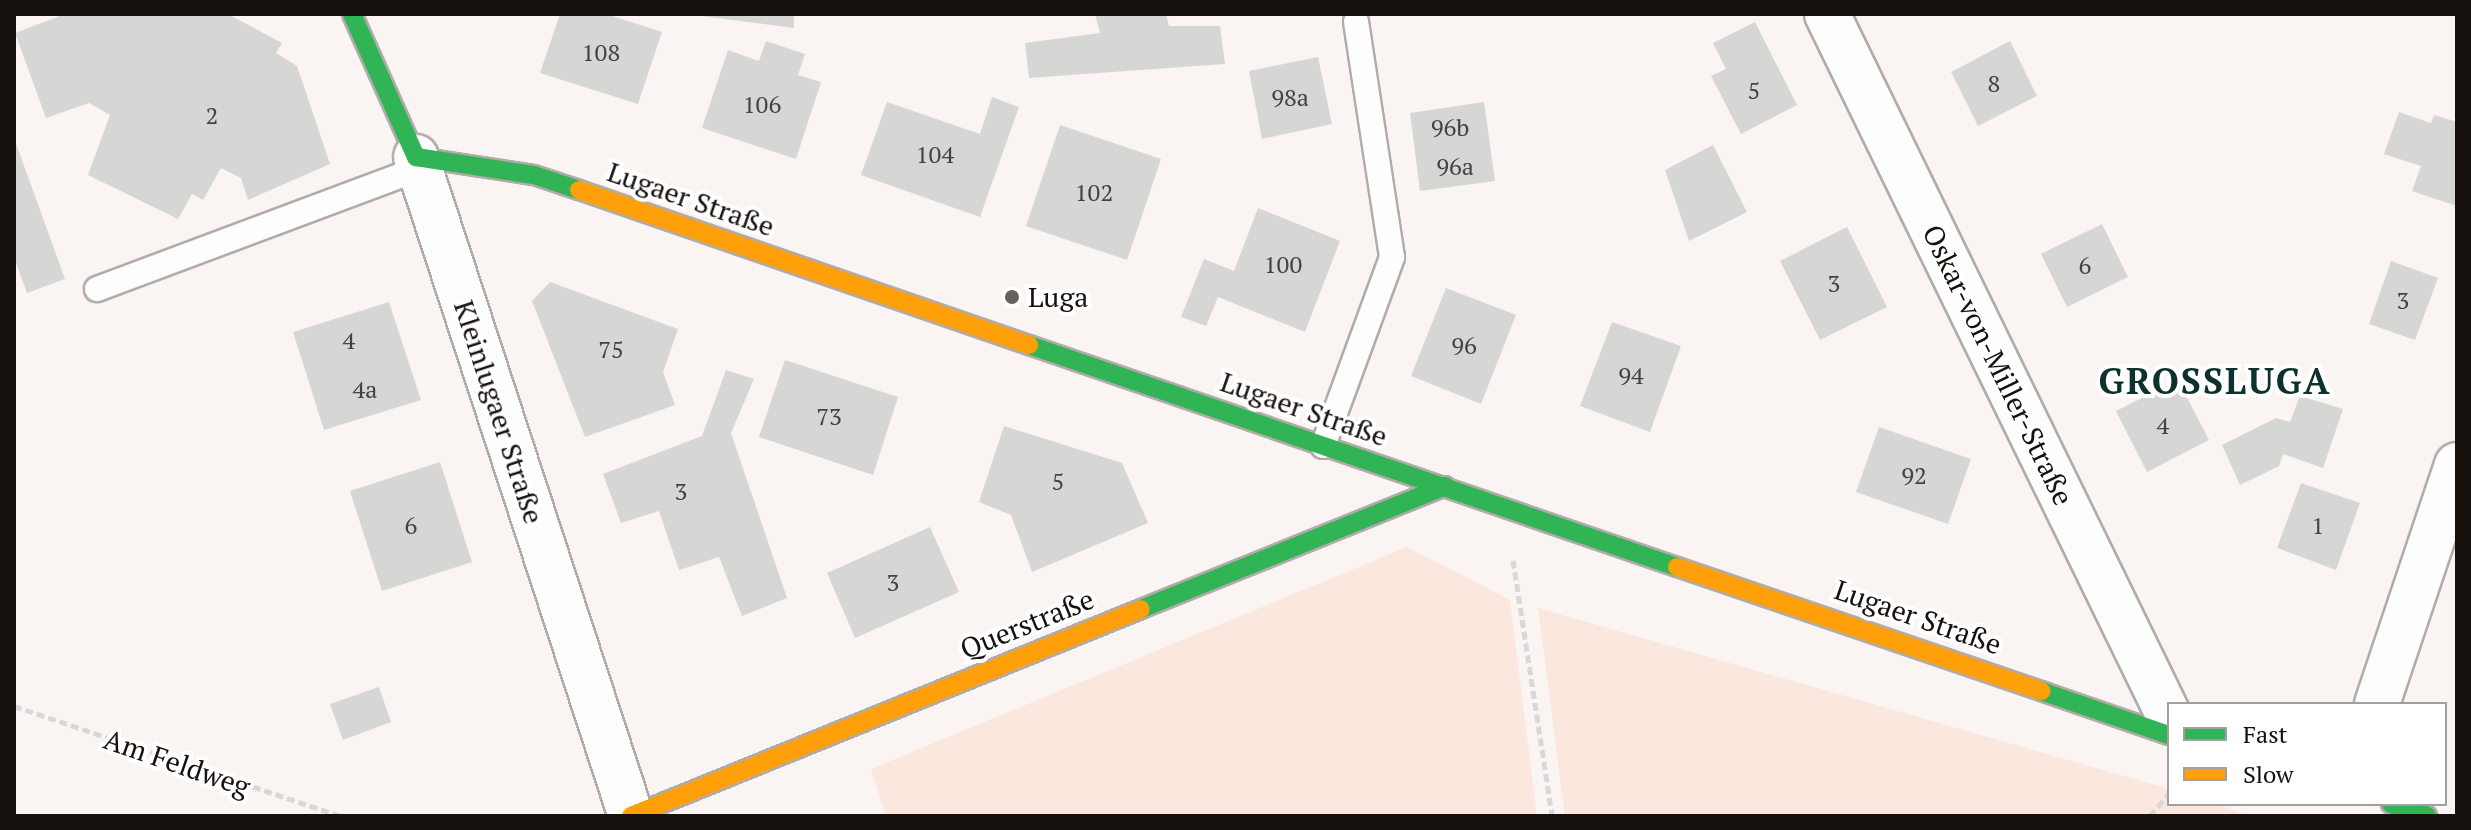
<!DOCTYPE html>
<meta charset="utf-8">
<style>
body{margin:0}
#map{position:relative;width:2471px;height:830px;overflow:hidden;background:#faf4f2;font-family:"PT Serif",serif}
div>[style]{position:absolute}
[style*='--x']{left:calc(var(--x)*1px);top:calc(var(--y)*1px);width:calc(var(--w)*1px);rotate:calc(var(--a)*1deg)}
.green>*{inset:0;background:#fbe7de}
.building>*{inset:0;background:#d6d7d5}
.path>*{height:5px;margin-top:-2.5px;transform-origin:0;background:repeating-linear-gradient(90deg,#d9d7d7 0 8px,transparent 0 12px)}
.roads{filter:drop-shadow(2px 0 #b1aba9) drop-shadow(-2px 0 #b1aba9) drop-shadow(0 2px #b1aba9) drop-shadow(0 -2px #b1aba9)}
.lane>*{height:24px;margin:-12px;padding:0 12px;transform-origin:12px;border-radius:12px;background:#fefdfd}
.street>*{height:44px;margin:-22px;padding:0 22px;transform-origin:22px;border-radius:22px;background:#fefdfd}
.fast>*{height:18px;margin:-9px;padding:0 9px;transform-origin:9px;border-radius:9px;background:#30b455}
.slow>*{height:18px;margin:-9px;padding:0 9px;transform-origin:9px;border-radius:9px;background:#ff9f0a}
.dots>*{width:22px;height:22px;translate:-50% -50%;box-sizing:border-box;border:4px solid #fff;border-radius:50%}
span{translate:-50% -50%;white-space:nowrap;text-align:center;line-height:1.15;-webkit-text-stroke:8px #fff;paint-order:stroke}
.number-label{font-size:24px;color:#474240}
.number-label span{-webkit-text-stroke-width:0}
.street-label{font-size:28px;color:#17110e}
.poi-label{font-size:28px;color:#17110e}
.left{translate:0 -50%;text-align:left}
.district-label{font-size:36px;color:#0f312d;font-weight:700;letter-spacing:2px}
.frame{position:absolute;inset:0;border:16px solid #17110e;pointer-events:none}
.legend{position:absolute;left:2167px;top:702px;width:280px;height:104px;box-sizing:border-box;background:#fff;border:2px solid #a2a09f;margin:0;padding:10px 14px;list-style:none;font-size:24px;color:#17110e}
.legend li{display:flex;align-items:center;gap:16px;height:40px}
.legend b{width:40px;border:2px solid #a2a09f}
</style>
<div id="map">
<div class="green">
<div style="clip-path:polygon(1407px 547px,1510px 600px,1537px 816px,886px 816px,871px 769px)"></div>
<div style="clip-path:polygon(1538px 608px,2169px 789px,2169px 804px,2215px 804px,2251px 816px,1565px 816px)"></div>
</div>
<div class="building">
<div style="clip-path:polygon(65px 14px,228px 14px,282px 43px,276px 53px,297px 66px,330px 164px,248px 200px,241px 178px,221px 168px,203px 200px,192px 194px,178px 219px,88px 175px,110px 115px,89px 103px,46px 118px,15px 33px)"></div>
<div style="clip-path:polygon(560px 14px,606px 14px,662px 32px,638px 104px,540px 73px)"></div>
<div style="clip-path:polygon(702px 14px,794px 14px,794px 28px,702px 16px)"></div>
<div style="clip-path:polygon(1095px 14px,1166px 14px,1169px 26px,1220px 26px,1225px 64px,1029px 78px,1025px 43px,1100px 33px)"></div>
<div style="clip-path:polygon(1755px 22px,1797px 105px,1741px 134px,1711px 76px,1726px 69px,1713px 43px)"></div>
<div style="clip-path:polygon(766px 41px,805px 54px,798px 75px,821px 82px,796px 159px,702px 128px,728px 50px,759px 61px)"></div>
<div style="clip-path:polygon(2010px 41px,2037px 96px,1978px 126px,1951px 72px)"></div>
<div style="clip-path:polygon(1318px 57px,1332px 124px,1262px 139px,1249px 71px)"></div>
<div style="clip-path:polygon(992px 97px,1019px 107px,980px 217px,861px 175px,887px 102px,980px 134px)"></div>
<div style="clip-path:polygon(1484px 102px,1495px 181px,1420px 191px,1410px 113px)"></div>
<div style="clip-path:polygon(2399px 112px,2431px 123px,2434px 115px,2457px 122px,2457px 206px,2412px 191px,2421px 166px,2384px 154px)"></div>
<div style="clip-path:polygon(1060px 125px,1161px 159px,1127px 260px,1026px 226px)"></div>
<div style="clip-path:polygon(14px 138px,65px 279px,27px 293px,14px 258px)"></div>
<div style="clip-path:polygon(1713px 145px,1747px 212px,1689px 241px,1665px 170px)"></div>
<div style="clip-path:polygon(1258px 208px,1340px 241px,1305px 332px,1218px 297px,1206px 326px,1181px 317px,1204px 259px,1234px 271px)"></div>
<div style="clip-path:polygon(2102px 224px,2128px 277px,2067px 307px,2041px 254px)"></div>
<div style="clip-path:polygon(1847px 227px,1887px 307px,1820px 340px,1780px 261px)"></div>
<div style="clip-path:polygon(2391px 261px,2438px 278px,2415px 340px,2369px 324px)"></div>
<div style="clip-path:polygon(550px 282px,678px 329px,663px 372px,675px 405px,585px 437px,532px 301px)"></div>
<div style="clip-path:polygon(1446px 288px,1516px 315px,1481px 404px,1411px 376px)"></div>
<div style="clip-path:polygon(389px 302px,421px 400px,324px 430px,293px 332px)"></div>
<div style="clip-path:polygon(1612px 322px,1681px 346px,1650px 432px,1580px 406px)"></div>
<div style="clip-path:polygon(785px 360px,898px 397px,873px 475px,759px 437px)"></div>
<div style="clip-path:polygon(726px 370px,754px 379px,731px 433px,787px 598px,742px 616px,719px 557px,679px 570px,659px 511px,621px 523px,603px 474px,702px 436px)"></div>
<div style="clip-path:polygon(2178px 380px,2209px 440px,2147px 472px,2116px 411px)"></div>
<div style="clip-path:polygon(2300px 396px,2343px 409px,2323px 468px,2283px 454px,2279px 466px,2240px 485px,2222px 445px,2276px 418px,2290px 422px)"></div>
<div style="clip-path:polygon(1004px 426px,1122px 463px,1148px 523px,1032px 572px,1011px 515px,979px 502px)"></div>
<div style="clip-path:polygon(1879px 427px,1971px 459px,1948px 524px,1856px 492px)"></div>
<div style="clip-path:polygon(440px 462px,472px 562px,382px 591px,350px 491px)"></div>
<div style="clip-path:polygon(2301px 483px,2360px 503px,2336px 570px,2277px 548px)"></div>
<div style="clip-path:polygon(930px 527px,959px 592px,855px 638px,827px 573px)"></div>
<div style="clip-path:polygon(379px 687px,391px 722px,343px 740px,330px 704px)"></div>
</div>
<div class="path">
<div style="--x:1513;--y:560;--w:259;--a:81.3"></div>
<div style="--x:14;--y:706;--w:345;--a:18.6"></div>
<div style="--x:2150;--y:816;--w:30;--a:-50"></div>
</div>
<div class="roads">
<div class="lane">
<div style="--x:97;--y:289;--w:345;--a:-20.5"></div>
<div style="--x:1323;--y:446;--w:201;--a:-69.9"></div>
<div style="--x:1392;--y:257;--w:238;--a:-98.7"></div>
</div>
<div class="street">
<div style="--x:1827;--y:14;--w:781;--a:64.03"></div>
<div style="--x:416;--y:157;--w:690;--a:71.93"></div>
<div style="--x:2377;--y:704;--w:252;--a:-71.5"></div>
</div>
<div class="fast">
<div style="--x:352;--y:14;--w:157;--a:65.9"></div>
<div style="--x:416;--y:157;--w:119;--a:8.7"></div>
<div style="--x:534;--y:175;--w:47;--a:18.4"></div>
<div style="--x:1029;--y:345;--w:685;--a:18.91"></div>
<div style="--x:1141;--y:609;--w:328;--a:-22"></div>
<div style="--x:2041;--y:691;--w:135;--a:19"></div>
<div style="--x:2391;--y:804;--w:38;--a:18"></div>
</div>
<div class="slow">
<div style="--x:579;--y:190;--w:476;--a:19"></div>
<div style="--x:1677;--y:567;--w:385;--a:18.8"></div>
<div style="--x:631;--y:816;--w:550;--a:-22.09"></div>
</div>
</div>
<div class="dots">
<div style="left:1012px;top:297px;background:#66605e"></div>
</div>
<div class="number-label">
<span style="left:601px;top:53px">108</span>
<span style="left:1994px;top:84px">8</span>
<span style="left:1754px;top:91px">5</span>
<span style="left:1290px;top:98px">98a</span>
<span style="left:762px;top:105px">106</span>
<span style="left:212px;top:116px">2</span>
<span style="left:1450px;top:128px">96b</span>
<span style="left:935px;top:155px">104</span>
<span style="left:1455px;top:167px">96a</span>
<span style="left:1094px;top:193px">102</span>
<span style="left:1283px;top:265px">100</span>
<span style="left:2085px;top:266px">6</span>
<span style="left:1834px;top:284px">3</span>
<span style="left:2403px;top:301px">3</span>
<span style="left:349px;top:341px">4</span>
<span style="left:1464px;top:346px">96</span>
<span style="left:611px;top:350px">75</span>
<span style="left:1631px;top:376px">94</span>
<span style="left:365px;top:390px">4a</span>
<span style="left:829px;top:417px">73</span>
<span style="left:2163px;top:426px">4</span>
<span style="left:1914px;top:476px">92</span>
<span style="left:1058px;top:482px">5</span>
<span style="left:681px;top:492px">3</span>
<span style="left:411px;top:526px">6</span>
<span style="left:2318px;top:526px">1</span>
<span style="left:893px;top:583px">3</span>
</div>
<div class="street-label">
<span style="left:691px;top:199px;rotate:19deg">Lugaer Straße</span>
<span style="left:1998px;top:365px;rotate:64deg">Oskar-von-Miller-Straße</span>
<span style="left:1304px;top:409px;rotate:19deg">Lugaer Straße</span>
<span style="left:499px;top:412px;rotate:72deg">Kleinlugaer Straße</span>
<span style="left:1918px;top:617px;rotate:19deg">Lugaer Straße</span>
<span style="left:1027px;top:624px;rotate:-22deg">Querstraße</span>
<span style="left:177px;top:763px;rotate:19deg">Am Feldweg</span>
</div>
<div class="poi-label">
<span class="left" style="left:1028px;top:297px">Luga</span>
</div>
<div class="district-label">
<span style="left:2215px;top:381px">GROSSLUGA</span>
</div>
<div class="frame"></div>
<ul class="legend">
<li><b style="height:10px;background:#30b455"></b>Fast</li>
<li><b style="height:10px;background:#ff9f0a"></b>Slow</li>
</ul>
</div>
